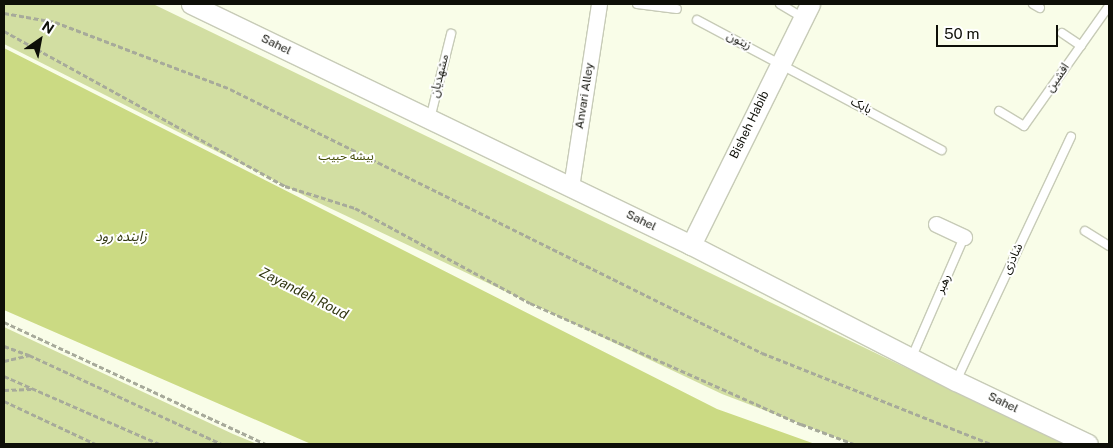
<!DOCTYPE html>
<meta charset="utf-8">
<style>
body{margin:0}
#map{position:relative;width:1113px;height:448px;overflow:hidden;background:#f9fde8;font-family:"Public Sans","Noto Sans Arabic",sans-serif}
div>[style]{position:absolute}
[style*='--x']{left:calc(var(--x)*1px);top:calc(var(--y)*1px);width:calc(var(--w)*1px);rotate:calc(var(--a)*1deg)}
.green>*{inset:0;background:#d2dea2}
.water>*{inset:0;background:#cbda83}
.path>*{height:3px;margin-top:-1.5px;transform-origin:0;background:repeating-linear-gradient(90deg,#a7aa9a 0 5px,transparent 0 7.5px)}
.roads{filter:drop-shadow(1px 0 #c7cbb7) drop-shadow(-1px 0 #c7cbb7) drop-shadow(0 1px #c7cbb7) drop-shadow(0 -1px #c7cbb7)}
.service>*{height:8px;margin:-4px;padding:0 4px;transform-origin:4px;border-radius:4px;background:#fff}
.minor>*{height:15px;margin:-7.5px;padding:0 7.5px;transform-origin:7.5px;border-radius:7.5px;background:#fff}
.tertiary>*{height:19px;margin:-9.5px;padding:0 9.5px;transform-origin:9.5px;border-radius:9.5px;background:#fff}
span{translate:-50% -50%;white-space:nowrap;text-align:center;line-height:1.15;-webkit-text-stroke:4px #fff;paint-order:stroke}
.street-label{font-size:12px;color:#0e0f08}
.park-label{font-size:12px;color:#434b08}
.water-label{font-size:14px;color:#303611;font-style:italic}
.frame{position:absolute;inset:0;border:5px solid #0e0f08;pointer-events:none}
.north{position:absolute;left:15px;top:15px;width:50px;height:50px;-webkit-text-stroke:4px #fff;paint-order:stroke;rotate:33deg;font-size:14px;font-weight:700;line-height:20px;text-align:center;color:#0e0f08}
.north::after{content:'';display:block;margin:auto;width:18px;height:22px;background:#0e0f08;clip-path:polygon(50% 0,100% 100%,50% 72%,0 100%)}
.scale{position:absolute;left:936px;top:25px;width:122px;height:22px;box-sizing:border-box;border:2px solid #0e0f08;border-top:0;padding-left:6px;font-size:15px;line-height:18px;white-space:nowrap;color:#0e0f08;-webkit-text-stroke:4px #fff;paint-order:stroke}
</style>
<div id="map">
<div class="green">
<div style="clip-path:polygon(4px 4px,153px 4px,1064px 444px,854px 444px,722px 394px,317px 202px,4px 44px)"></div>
<div style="clip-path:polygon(4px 327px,233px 434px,257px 444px,4px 444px)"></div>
</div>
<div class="water">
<div style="clip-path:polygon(4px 48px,717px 409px,815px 444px,311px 444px,4px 310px)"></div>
</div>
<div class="path">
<div style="--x:4;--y:13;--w:52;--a:10"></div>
<div style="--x:55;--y:22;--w:187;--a:20.9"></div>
<div style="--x:230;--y:89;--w:594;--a:26.39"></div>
<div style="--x:762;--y:353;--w:246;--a:21.7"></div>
<div style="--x:4;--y:31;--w:321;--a:28.9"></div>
<div style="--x:285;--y:186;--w:73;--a:17.4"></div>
<div style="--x:355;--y:208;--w:199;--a:28.5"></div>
<div style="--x:530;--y:303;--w:297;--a:24.1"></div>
<div style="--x:801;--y:424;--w:57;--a:20.7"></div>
<div style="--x:4;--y:322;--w:289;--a:25"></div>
<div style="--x:4;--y:346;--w:27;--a:20"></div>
<div style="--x:4;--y:361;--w:26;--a:-13"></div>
<div style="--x:29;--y:355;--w:213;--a:24.8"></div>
<div style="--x:4;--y:376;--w:170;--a:23.6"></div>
<div style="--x:4;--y:390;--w:27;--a:-2"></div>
<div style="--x:4;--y:401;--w:102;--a:25.1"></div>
</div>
<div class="roads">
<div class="service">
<div style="--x:637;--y:4;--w:40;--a:7.1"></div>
<div style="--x:780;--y:4;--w:27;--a:31"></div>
<div style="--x:1033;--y:4;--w:8;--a:30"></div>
<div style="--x:697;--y:20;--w:277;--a:28"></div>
<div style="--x:1062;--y:33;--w:23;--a:34"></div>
<div style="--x:999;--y:111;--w:29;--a:31"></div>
<div style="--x:1024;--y:126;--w:147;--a:-54.7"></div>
<div style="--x:430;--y:119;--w:88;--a:-76.1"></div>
<div style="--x:1085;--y:231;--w:28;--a:32"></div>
<div style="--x:911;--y:359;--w:133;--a:-66.5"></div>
<div style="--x:956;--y:381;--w:270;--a:-64.8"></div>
</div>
<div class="minor">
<div style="--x:571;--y:187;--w:185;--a:-81.3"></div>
<div style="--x:936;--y:224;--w:31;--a:25"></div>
</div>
<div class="tertiary">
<div style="--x:191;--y:4;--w:555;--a:25.73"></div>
<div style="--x:691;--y:245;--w:298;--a:27.2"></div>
<div style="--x:956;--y:381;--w:146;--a:25.5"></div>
<div style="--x:691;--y:245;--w:269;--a:-63.7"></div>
</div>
</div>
<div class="street-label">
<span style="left:739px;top:41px;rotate:27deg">زیتون</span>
<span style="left:276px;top:45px;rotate:26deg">Sahel</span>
<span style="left:440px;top:76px;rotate:-76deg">مشهدیان</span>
<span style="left:1058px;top:78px;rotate:-55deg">افشین</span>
<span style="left:585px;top:96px;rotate:-81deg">Anvari Alley</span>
<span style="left:861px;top:106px;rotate:28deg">بابک</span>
<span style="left:750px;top:125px;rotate:-64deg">Bisheh Habib</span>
<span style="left:641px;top:221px;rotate:26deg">Sahel</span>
<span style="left:1013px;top:259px;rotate:-65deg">شادزی</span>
<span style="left:944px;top:284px;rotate:-66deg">رهبر</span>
<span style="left:1003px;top:403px;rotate:26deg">Sahel</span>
</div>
<div class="park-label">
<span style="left:346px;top:157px">بیشه حبیب</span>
</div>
<div class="water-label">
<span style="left:121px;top:236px">زاینده رود</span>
<span style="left:304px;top:293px;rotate:27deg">Zayandeh Roud</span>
</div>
<div class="frame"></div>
<div class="north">N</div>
<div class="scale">50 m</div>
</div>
